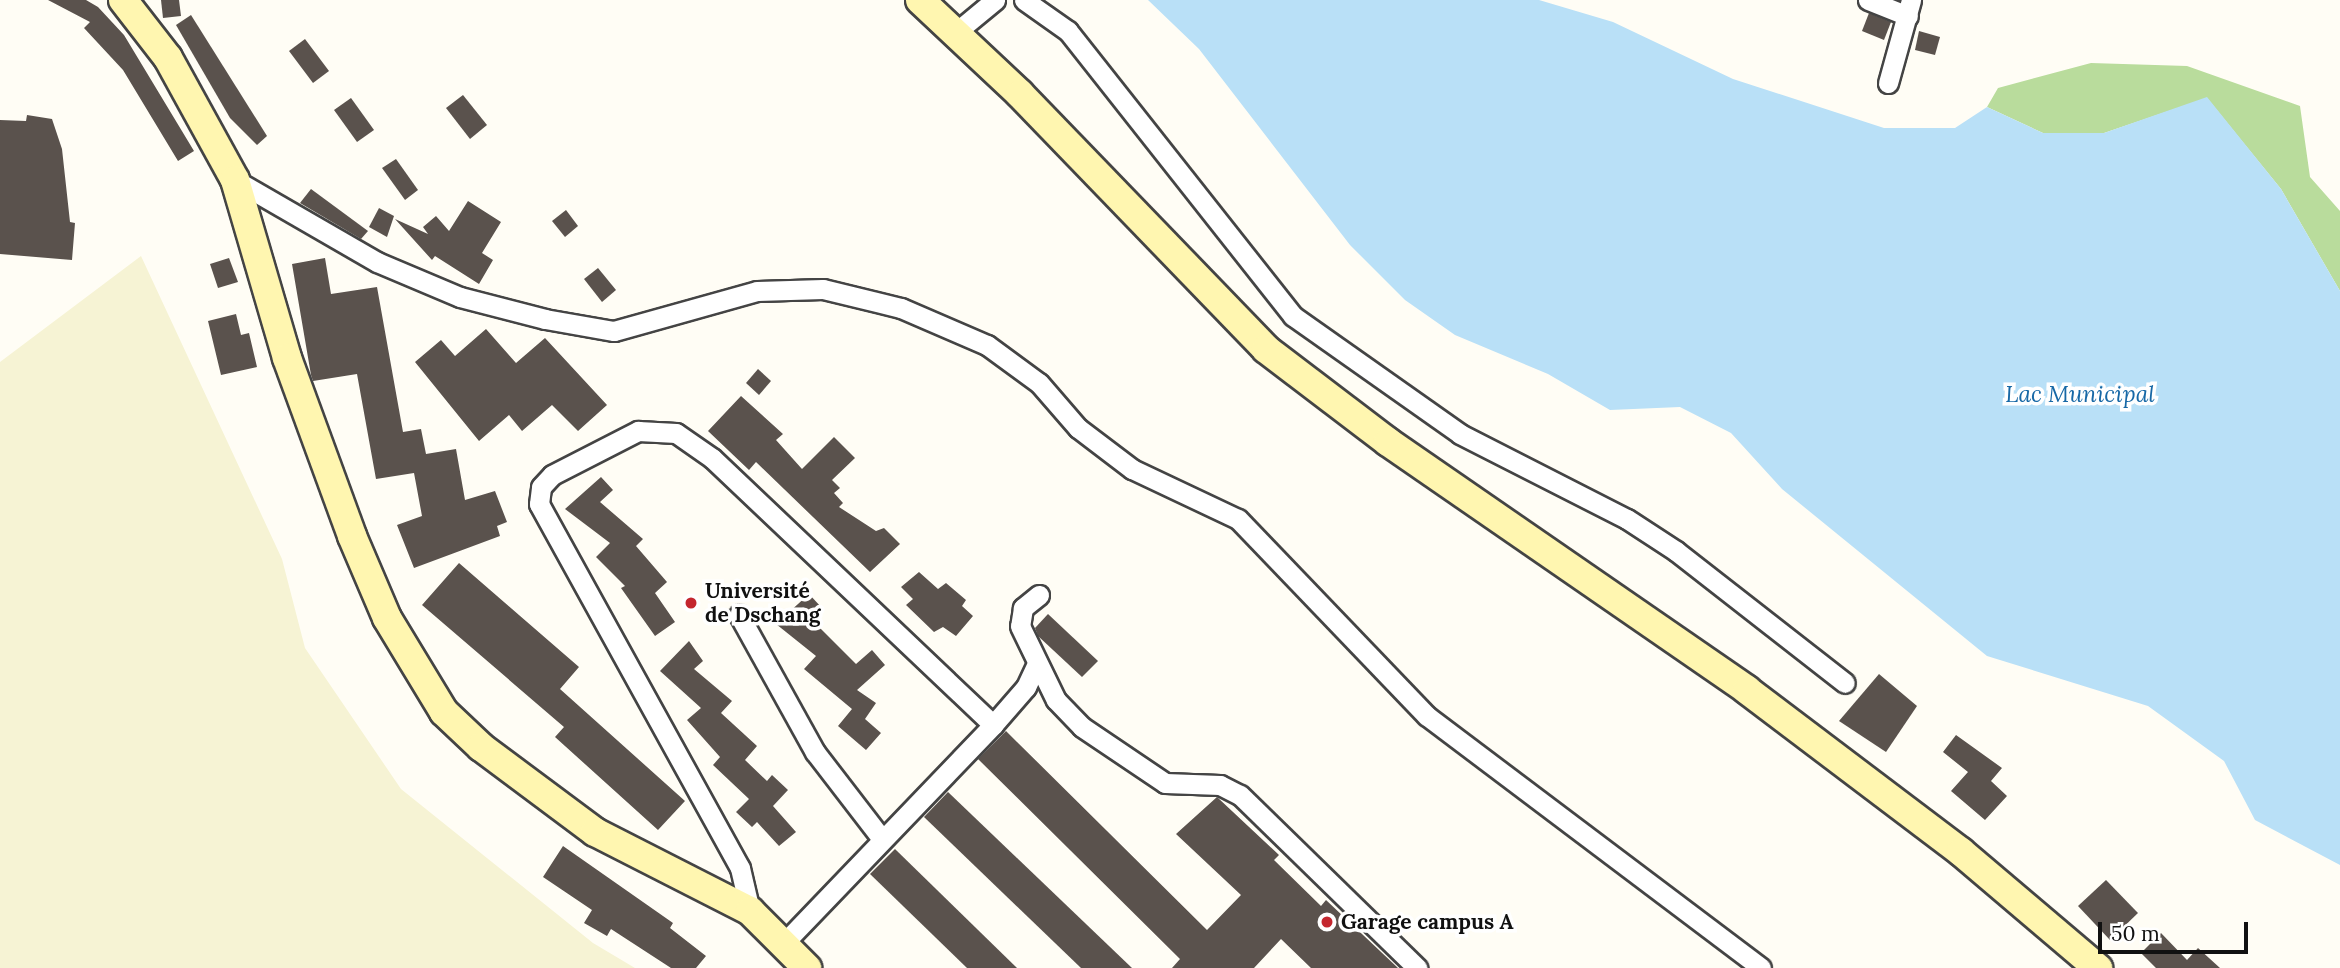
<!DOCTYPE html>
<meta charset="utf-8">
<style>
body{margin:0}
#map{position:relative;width:2340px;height:968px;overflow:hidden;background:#fffdf5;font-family:Lora,serif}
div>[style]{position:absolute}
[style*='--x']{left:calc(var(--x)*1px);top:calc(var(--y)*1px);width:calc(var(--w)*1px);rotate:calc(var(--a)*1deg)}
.farmland>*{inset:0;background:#f6f3d4}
.forest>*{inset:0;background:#b9dc9c}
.water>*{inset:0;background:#b9e0f7}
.building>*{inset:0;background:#5a524d}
.roads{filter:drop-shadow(2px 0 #444) drop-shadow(-2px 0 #444) drop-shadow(0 2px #444) drop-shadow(0 -2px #444)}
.street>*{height:19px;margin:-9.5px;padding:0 9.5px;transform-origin:9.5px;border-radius:9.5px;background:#fff}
.secondary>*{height:28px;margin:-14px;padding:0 14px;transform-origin:14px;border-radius:14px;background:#fff6b0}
.dots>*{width:19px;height:19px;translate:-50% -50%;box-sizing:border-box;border:4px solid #fff;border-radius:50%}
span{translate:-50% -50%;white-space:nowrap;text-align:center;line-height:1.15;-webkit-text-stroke:7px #fff;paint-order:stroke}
.poi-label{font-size:21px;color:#111;font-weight:700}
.left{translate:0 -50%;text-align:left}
.water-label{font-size:23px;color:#1768a6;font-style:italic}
.scale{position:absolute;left:2098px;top:922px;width:150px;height:32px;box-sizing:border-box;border:4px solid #111;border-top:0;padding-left:9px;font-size:21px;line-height:24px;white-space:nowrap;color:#111;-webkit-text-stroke:5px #fff;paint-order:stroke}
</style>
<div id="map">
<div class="farmland">
<div style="clip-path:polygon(141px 256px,282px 559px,305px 648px,401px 789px,593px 943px,635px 968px,0 968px,0 362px)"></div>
</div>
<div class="forest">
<div style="clip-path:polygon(2091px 63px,2187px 66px,2300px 106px,2310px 177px,2340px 211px,2340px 291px,2281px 189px,2207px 98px,2104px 133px,2043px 133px,1987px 107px,1998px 88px)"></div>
</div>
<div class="water">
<div style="clip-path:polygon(1148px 0,1539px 0,1613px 22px,1733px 79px,1884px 128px,1955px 128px,1987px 107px,2043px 133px,2104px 133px,2207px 97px,2281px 189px,2340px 291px,2340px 865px,2255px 820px,2224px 761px,2148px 706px,1987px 656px,1782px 489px,1731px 433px,1680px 407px,1610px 410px,1548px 374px,1455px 335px,1405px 300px,1350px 245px,1199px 49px)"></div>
</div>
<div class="building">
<div style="clip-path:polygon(48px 0,86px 0,98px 7px,124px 35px,194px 151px,178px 161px,123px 70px,84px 28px,90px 22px)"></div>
<div style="clip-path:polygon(161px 0,179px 0,181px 16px,163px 18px)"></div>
<div style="clip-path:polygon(1869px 13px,1891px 22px,1884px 40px,1862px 31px)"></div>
<div style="clip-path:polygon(191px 15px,267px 136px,257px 145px,230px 118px,176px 25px)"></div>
<div style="clip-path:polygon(1919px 31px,1940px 37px,1935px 55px,1915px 50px)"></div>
<div style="clip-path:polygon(305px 39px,329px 71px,313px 83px,289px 51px)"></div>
<div style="clip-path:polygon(463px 95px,487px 125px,470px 139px,446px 108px)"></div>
<div style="clip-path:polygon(351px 98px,374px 130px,357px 142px,334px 110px)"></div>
<div style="clip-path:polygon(27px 115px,52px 119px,62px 149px,70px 222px,75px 223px,72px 260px,0 254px,0 120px,26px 121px)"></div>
<div style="clip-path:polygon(396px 159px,418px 190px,405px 200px,382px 168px)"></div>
<div style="clip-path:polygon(311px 189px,368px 231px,361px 239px,300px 203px)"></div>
<div style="clip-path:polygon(468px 201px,501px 222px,482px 253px,493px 260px,479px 284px,435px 256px,432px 260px,395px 219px,428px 234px,423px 227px,436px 216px,449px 231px)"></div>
<div style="clip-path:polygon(379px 208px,394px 216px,387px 237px,369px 227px)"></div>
<div style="clip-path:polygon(566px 210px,578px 226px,565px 237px,552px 221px)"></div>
<div style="clip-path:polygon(229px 258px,238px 282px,218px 288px,210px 264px)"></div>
<div style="clip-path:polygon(325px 258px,331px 294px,377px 287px,403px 432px,421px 429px,426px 454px,456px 449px,465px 500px,495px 491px,507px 522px,497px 526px,500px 536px,414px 568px,397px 525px,422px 516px,414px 473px,376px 479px,357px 374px,313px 381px,311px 375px,292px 264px)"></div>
<div style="clip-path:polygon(598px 268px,616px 290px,602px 302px,584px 279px)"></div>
<div style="clip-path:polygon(236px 314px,241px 335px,249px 333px,257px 367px,221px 375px,208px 321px)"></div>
<div style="clip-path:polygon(486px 329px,516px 363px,545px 338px,607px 405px,578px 431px,552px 405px,522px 431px,509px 415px,479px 441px,415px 362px,441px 340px,455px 356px)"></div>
<div style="clip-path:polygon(758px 369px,771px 381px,759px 395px,746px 383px)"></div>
<div style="clip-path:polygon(741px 396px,783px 434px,776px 440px,802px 469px,834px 437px,855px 458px,832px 480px,840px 488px,834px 493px,843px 503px,839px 507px,876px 531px,884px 528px,900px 544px,870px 572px,756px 462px,749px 470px,708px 431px)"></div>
<div style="clip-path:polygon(601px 477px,613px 490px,600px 502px,643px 539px,636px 546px,667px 582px,655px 593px,675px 622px,655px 636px,621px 588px,625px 586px,596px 557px,610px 543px,565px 509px)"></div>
<div style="clip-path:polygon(459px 563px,579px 667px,560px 689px,685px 801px,658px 830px,555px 737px,564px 727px,422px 605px)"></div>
<div style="clip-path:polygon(919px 572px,938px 589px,946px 583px,966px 600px,962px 606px,973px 616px,956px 636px,943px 627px,934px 632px,906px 605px,913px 599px,901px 587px)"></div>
<div style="clip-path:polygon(809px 594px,822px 608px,811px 619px,856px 664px,872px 650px,885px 665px,857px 690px,876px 703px,865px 719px,881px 733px,866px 750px,838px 726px,852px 709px,804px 669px,816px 656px,776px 624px)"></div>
<div style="clip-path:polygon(1048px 614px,1098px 661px,1082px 677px,1038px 636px,1035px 628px)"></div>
<div style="clip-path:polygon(689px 641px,703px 661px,694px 669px,732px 701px,721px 713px,757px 746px,745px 760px,767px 781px,772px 775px,788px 790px,773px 806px,796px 832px,779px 846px,757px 822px,752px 827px,736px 812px,749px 799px,713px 765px,720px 757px,687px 720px,701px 708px,660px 671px)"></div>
<div style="clip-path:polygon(1879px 674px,1917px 706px,1886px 752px,1839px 721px)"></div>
<div style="clip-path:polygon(1006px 731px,1207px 930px,1241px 895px,1176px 834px,1217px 797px,1279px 855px,1274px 860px,1321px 906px,1326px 900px,1398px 968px,1311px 968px,1281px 939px,1254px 968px,1172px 968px,1180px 959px,978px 759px)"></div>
<div style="clip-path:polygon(1956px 735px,2002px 768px,1991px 781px,2007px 796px,1985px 820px,1951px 791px,1968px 772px,1943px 752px)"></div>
<div style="clip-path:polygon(948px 792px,1132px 968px,1081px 968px,924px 817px)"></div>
<div style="clip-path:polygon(563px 846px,673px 923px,670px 928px,706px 956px,696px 968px,671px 968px,611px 929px,607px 936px,584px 923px,592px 910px,543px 877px)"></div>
<div style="clip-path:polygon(895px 849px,1017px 968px,967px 968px,870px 874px)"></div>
<div style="clip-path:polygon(2106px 880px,2138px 913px,2110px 940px,2078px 906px)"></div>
<div style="clip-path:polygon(2161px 933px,2187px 960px,2198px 948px,2220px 968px,2156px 968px,2141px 953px)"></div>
</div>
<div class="roads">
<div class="street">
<div style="--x:1024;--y:0;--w:54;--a:35.2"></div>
<div style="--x:1068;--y:31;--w:363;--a:51.7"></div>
<div style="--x:1293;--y:316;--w:204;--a:35.2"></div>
<div style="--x:1460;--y:434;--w:187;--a:27"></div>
<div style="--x:1627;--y:519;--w:59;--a:33.1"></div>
<div style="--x:1676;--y:551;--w:214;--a:38"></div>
<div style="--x:1868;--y:0;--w:43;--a:21.8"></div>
<div style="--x:955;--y:33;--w:52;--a:-39.5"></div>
<div style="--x:1888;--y:83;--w:86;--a:-74.5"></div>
<div style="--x:235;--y:180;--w:164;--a:30"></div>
<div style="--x:377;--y:262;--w:90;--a:22.9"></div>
<div style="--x:460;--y:297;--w:88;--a:14.5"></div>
<div style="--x:545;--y:319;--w:70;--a:9.9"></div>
<div style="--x:614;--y:331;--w:148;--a:-15.6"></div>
<div style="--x:757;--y:291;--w:66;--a:-1.7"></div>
<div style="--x:823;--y:289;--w:80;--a:13.7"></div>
<div style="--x:901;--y:308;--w:94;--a:23.3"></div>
<div style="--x:987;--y:345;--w:64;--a:36.2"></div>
<div style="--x:1039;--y:383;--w:60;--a:49.1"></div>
<div style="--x:1078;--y:428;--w:68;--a:37.2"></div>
<div style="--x:1132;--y:469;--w:117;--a:25.3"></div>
<div style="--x:1238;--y:519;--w:273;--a:46.2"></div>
<div style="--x:1427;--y:716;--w:418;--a:37"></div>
<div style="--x:1039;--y:595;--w:21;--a:141"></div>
<div style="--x:1023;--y:608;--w:18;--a:99"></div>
<div style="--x:1020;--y:626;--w:82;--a:64.1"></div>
<div style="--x:1056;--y:700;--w:37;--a:46"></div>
<div style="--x:1082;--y:727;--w:100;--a:34"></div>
<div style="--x:1165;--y:783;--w:55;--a:2.1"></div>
<div style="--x:1220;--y:785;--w:22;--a:27"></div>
<div style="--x:1240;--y:795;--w:248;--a:44.3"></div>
<div style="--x:739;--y:615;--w:157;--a:61"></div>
<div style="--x:815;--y:752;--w:110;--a:52.4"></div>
<div style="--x:750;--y:911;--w:44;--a:-103.1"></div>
<div style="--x:740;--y:868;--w:416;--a:-118.9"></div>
<div style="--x:539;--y:504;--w:17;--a:-83"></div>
<div style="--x:541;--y:487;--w:16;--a:-47"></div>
<div style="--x:552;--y:475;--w:97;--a:-27.1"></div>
<div style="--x:638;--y:431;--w:38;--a:3"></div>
<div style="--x:676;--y:433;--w:44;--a:34.8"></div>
<div style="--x:712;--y:458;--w:388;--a:43.5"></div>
<div style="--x:783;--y:944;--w:303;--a:-46.2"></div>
<div style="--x:993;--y:725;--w:50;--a:-49"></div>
<div style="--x:1026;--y:687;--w:23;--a:-65"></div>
</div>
<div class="secondary">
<div style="--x:123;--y:0;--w:73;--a:52.2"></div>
<div style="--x:168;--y:58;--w:139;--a:61.2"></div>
<div style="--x:235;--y:180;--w:185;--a:73.7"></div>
<div style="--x:287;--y:358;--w:189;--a:69.9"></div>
<div style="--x:352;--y:536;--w:89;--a:66.9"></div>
<div style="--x:387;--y:618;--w:110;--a:58.8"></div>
<div style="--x:444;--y:712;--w:51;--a:43.4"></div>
<div style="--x:481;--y:747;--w:142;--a:36.7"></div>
<div style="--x:595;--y:832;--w:174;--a:27"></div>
<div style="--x:750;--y:911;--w:81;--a:45"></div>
<div style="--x:920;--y:0;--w:137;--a:43.2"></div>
<div style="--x:1020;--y:94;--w:354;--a:46"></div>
<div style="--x:1266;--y:349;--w:153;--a:37.3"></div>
<div style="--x:1388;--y:442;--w:436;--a:34.6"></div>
<div style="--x:1747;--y:690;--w:268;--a:37.1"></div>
<div style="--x:1961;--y:852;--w:180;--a:40.3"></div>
</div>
</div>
<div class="dots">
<div style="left:691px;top:603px;background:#c4262e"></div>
<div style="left:1327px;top:922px;background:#c4262e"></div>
</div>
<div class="poi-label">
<span class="left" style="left:705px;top:603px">Université<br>de Dschang</span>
<span class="left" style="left:1341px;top:922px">Garage campus A</span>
</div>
<div class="water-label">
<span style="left:2080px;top:394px">Lac Municipal</span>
</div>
<div class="scale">50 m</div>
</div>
